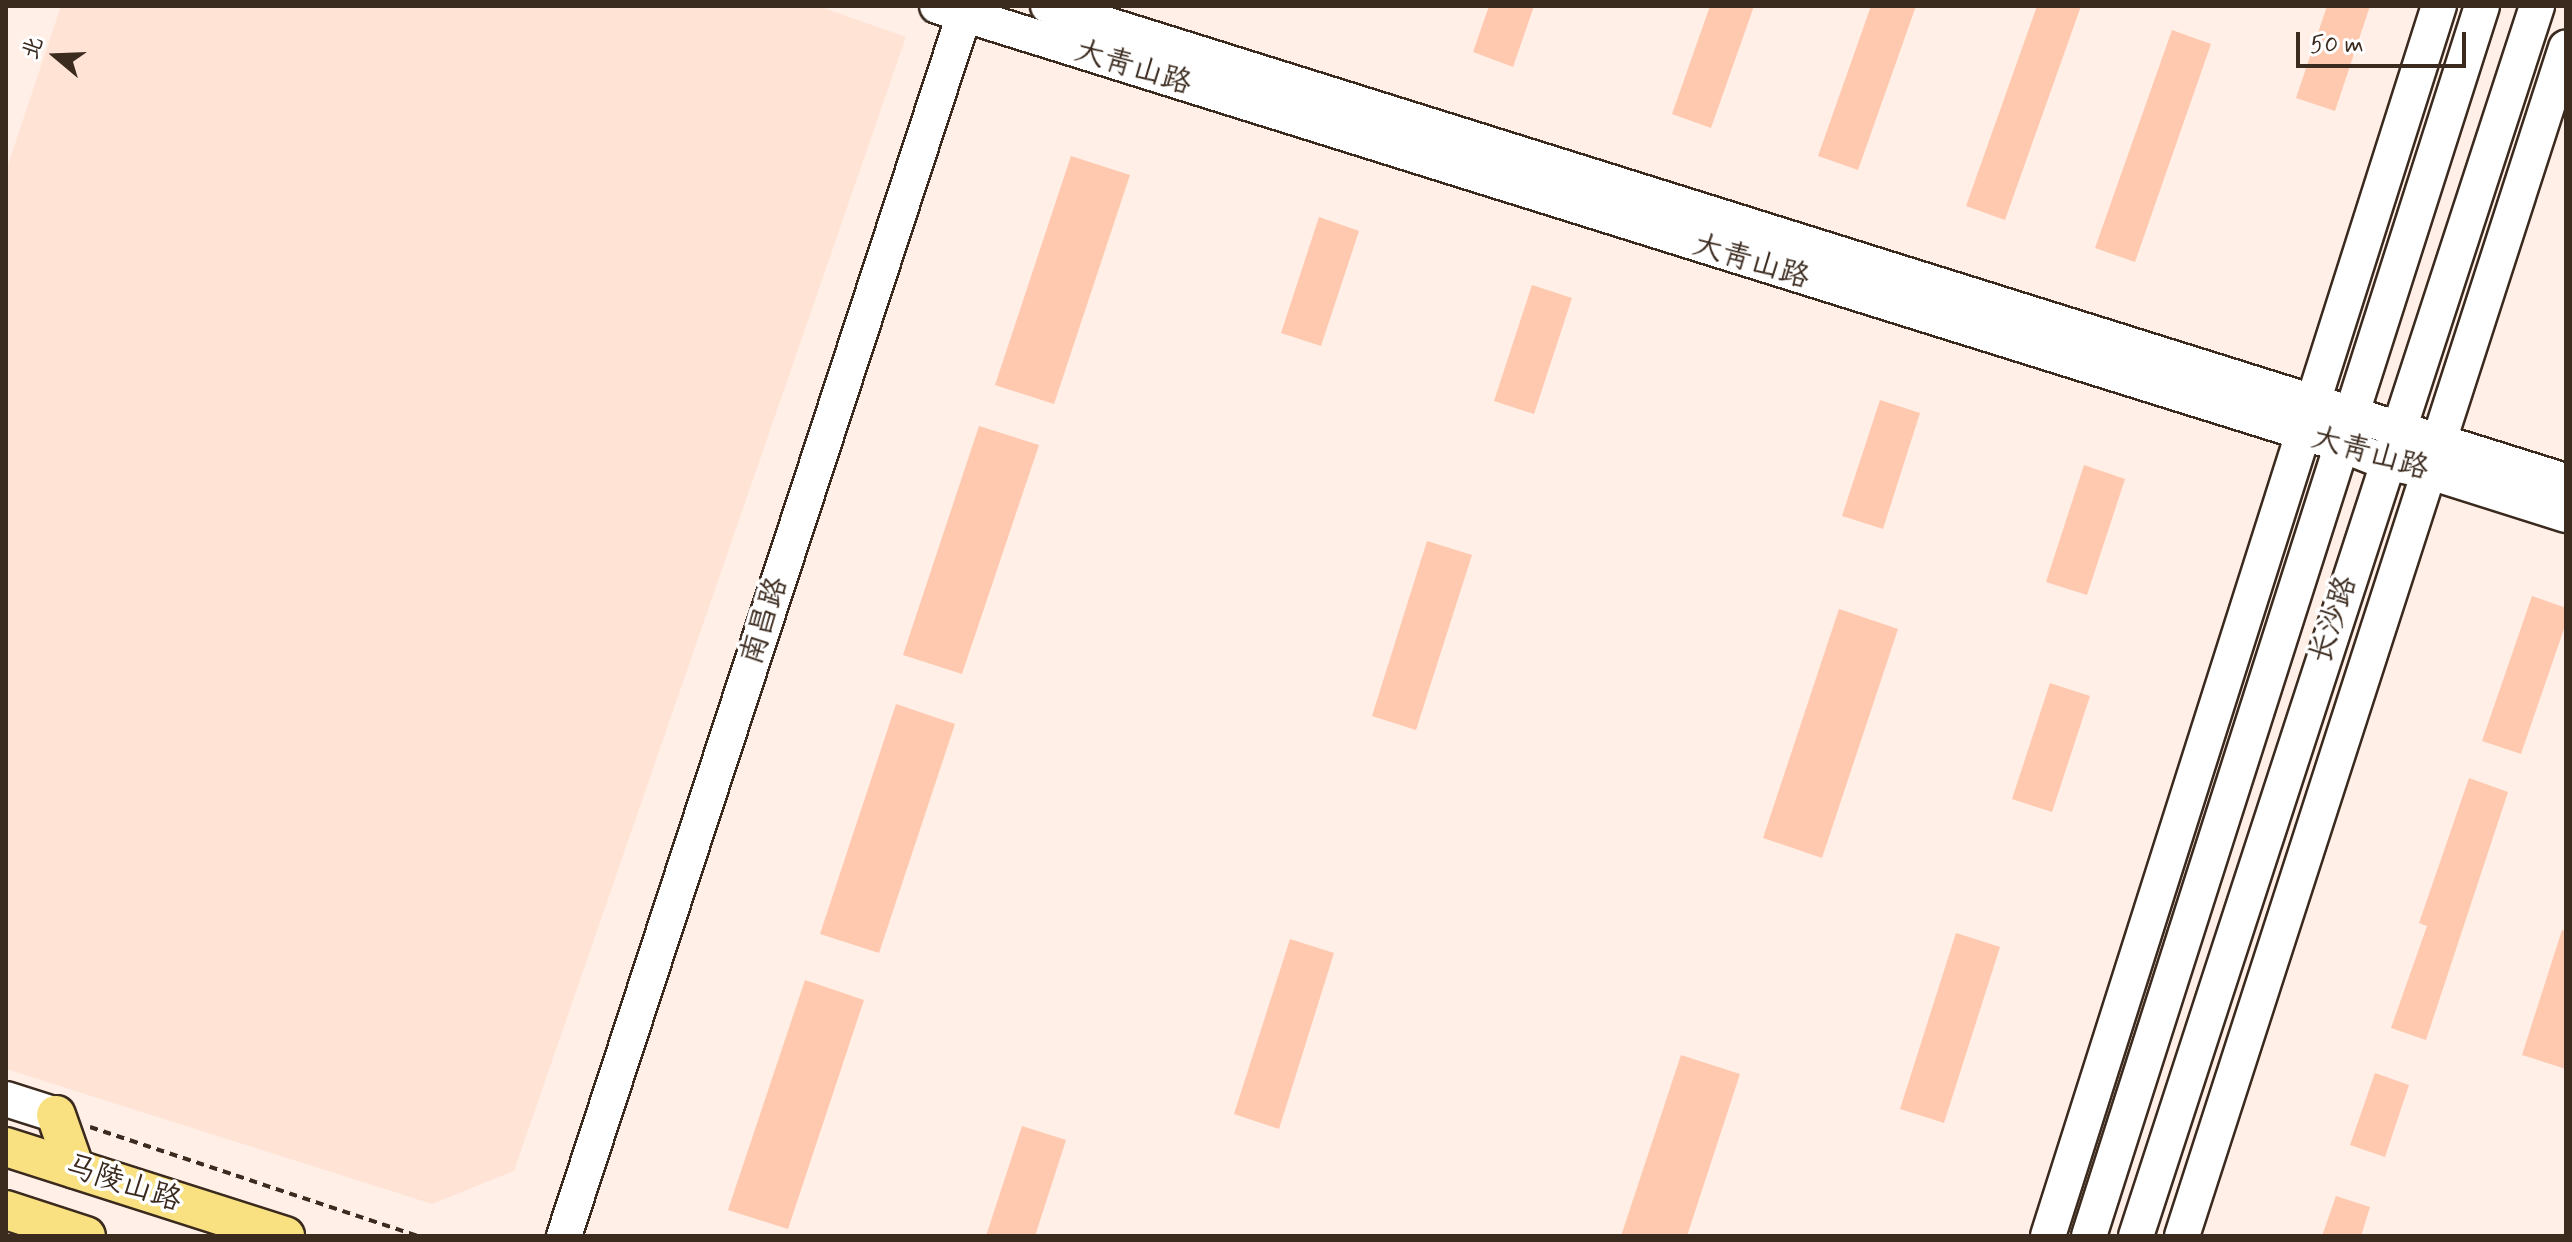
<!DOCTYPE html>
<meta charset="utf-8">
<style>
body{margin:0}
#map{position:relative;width:2572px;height:1242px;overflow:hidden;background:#ffefe7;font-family:Mynerve,"LXGW WenKai TC",sans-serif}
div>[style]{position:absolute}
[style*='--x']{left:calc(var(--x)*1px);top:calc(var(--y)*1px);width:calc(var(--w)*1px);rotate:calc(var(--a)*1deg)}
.built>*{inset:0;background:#ffe4d6}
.building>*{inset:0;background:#ffc9b0}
.path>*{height:4px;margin-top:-2px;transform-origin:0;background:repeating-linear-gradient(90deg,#3b2a1e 0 8px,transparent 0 14px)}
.roads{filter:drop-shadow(2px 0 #3b2a1e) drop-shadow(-2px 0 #3b2a1e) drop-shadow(0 2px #3b2a1e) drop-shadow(0 -2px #3b2a1e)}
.secondary>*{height:34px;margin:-17px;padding:0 17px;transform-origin:17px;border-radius:17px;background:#fff}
.primary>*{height:38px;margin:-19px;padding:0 19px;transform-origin:19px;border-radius:19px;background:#f9e181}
span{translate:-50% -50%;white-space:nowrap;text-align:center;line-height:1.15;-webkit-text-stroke:7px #fff;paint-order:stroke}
.street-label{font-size:30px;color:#3b2a1e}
.frame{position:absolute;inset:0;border:8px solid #3b2a1e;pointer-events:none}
.north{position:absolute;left:16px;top:16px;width:80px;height:80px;-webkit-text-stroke:6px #fff;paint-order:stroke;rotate:289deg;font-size:22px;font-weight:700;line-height:32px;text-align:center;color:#3b2a1e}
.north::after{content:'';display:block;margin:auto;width:28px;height:36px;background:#3b2a1e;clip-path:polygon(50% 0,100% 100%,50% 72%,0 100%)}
.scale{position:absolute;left:2296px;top:32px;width:170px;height:36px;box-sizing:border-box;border:4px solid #3b2a1e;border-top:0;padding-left:10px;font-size:24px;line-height:28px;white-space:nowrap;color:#3b2a1e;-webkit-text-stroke:6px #fff;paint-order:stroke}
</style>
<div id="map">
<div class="built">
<div style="clip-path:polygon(61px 6px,818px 6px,906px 37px,514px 1171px,432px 1204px,6px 1069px,6px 171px)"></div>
</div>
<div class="building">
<div style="clip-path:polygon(1489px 6px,1534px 6px,1513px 67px,1473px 52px)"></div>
<div style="clip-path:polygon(1710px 6px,1754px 6px,1711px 128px,1672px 114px)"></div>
<div style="clip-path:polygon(1871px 6px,1916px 6px,1858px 170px,1818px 156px)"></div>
<div style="clip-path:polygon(2037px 6px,2081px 6px,2005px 220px,1966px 206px)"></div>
<div style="clip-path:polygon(2327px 6px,2370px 6px,2335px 111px,2296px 98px)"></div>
<div style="clip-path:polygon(2172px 30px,2211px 44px,2135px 262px,2095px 248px)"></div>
<div style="clip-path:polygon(1071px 156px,1130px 175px,1054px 404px,995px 385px)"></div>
<div style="clip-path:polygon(1319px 217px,1359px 231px,1321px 346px,1281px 333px)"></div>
<div style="clip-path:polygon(1532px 285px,1572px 298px,1534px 414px,1494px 401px)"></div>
<div style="clip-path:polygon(1880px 400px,1920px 413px,1883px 529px,1842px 516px)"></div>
<div style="clip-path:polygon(979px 426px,1039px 445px,962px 674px,903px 655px)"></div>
<div style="clip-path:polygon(2084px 465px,2125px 479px,2087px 595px,2046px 582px)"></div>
<div style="clip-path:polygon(1427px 541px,1472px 555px,1416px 730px,1372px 716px)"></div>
<div style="clip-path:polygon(2532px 596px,2566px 608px,2566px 623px,2521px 754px,2482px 741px)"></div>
<div style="clip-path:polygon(1839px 609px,1898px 629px,1822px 858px,1763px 838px)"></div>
<div style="clip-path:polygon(2050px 683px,2090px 696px,2052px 812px,2012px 799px)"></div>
<div style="clip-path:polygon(896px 704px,955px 724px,879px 953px,820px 934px)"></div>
<div style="clip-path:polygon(2469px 778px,2508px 792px,2426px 1040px,2391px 1028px,2427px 926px,2419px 923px)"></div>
<div style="clip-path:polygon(2562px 930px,2566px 931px,2566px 1069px,2522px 1055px)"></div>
<div style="clip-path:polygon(1956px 933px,2000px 947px,1944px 1123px,1900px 1109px)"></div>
<div style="clip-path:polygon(1290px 939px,1334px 953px,1279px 1129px,1234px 1114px)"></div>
<div style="clip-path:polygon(805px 980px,864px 1000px,788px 1229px,728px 1210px)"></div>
<div style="clip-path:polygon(1681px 1055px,1740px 1074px,1687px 1236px,1621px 1236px)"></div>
<div style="clip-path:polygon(2375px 1073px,2409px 1085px,2385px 1157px,2350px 1145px)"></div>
<div style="clip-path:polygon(1022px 1126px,1066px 1140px,1035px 1236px,986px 1236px)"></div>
<div style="clip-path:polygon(2336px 1196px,2370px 1207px,2361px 1236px,2322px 1236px)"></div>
</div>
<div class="path">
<div style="--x:90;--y:1127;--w:346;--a:18.4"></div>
</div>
<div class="roads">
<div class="secondary">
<div style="--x:937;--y:6;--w:1470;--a:17.34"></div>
<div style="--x:2340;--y:444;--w:48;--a:21.8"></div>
<div style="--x:2385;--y:462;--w:43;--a:12.1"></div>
<div style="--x:2427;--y:471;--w:146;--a:17.6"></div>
<div style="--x:1048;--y:6;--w:1591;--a:17.38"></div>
<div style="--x:6;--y:1099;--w:52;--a:17.7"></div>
<div style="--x:564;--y:1236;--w:1294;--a:-71.86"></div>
<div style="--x:2048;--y:1236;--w:1291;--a:-72.37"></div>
<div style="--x:2089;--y:1236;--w:1291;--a:-72.28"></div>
<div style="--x:2136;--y:1236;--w:1294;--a:-71.94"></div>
<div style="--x:2182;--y:1236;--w:1249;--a:-72.09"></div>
</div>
<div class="primary">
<div style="--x:56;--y:1115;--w:57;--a:70.6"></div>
<div style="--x:6;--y:1147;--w:293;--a:17.7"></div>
<div style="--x:6;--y:1210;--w:84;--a:18"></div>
</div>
</div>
<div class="street-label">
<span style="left:1133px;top:68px;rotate:17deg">大青山路</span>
<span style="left:1751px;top:262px;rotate:17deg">大青山路</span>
<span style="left:2370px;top:454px;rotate:16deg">大青山路</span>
<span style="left:2334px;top:620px;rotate:-72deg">长沙路</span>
<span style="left:765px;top:621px;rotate:-72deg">南昌路</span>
<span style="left:123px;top:1184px;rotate:18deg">马陵山路</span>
</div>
<div class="frame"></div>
<div class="north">北</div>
<div class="scale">50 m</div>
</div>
